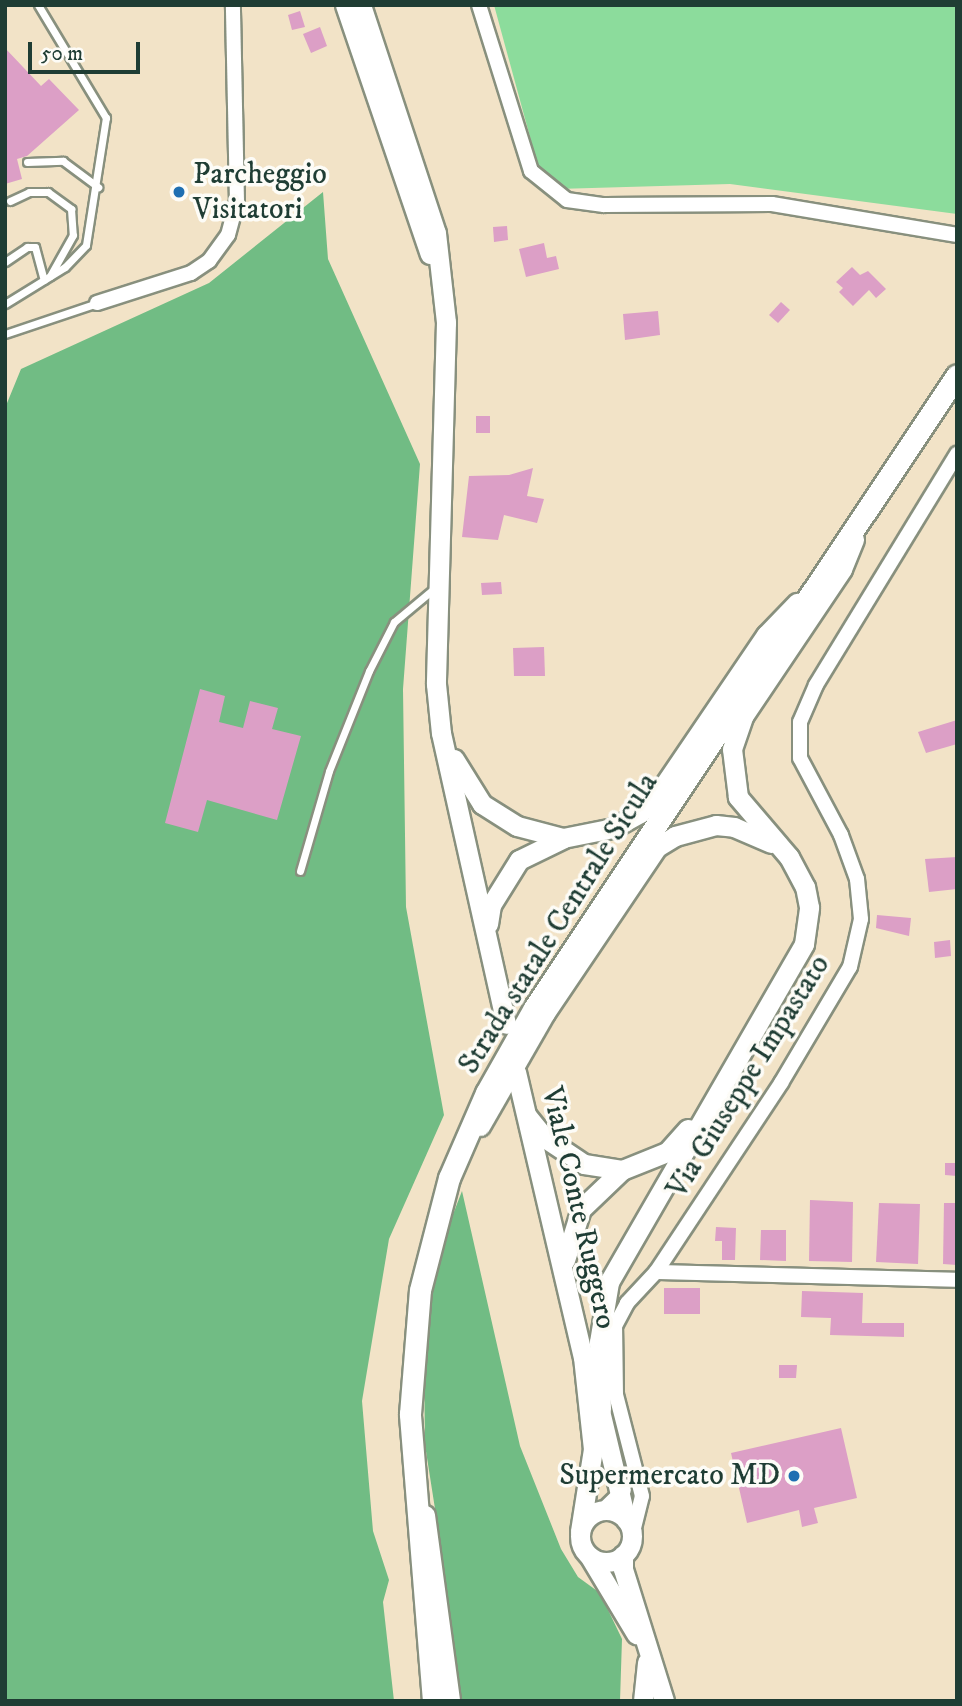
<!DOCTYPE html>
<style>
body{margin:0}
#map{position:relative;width:962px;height:1706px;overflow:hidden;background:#f2e3c7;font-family:"IM FELL DW Pica",serif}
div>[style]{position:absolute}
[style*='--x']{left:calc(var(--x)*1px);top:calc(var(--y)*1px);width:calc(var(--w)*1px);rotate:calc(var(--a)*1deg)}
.green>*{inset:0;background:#8cdc9c}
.forest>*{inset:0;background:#71bc84}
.building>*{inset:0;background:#dc9fc6}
.roads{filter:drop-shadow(2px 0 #88907e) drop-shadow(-2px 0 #88907e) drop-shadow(0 2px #88907e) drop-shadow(0 -2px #88907e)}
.service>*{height:7px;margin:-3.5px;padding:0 3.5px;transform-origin:3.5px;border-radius:3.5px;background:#fff}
.minor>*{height:14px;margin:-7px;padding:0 7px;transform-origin:7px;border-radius:7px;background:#fff}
.secondary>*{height:19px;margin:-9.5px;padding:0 9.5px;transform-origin:9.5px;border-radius:9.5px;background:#fff}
.secondary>.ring{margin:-9.5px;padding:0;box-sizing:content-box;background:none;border:19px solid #fff;border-radius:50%}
.primary>*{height:21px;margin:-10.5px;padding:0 10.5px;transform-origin:10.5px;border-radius:10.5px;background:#fff}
.dots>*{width:19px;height:19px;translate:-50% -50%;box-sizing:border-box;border:4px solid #fdfcf7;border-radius:50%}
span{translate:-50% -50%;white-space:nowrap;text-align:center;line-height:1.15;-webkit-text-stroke:7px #fdfcf7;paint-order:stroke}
.poi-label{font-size:30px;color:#1f3d34}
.left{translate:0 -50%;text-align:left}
.right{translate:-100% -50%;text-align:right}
.street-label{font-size:30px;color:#1f3d34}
.frame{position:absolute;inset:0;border:7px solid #1f3d34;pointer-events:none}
.scale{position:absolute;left:28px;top:42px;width:112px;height:32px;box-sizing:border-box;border:4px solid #1f3d34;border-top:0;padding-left:9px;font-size:21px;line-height:24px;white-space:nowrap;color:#1f3d34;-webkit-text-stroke:5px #fdfcf7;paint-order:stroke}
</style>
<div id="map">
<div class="green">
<div style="clip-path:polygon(494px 5px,957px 5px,957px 214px,730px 184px,557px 189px,539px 170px)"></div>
</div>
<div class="forest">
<div style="clip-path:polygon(323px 192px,328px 259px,420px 464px,403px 689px,406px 907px,444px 1115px,389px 1239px,362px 1401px,373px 1531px,389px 1580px,383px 1602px,394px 1701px,5px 1701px,5px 408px,21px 369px,209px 283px)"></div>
<div style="clip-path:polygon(462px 1191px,520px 1446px,561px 1549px,578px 1577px,600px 1593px,622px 1639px,620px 1701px,450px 1701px,441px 1669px,441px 1547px,425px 1445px,424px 1364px,430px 1274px)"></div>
</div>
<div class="building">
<div style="clip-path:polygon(300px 11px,305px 27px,292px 30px,288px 15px)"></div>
<div style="clip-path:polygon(320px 27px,327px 46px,311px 53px,303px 34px)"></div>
<div style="clip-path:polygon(5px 48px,41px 86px,49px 79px,79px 110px,27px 156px,17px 159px,22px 179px,5px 184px)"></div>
<div style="clip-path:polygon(507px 226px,508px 240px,494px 242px,493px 227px)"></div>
<div style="clip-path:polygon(544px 243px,547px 258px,556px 256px,559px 269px,526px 277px,519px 249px)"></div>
<div style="clip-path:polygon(852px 267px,860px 275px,868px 271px,886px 289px,876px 298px,869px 290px,853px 306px,839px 292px,843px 288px,836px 282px)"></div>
<div style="clip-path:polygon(781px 302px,790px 310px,778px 323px,769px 315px)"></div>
<div style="clip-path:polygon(658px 311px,660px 335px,625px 340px,623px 314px)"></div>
<div style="clip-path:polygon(476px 416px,490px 416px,490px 433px,476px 433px)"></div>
<div style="clip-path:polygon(533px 468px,527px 496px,544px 499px,537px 523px,504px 515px,498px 540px,462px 537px,469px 476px,509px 475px)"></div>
<div style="clip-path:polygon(501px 582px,502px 594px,482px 595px,481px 583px)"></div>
<div style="clip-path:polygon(544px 647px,545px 676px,514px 676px,513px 648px)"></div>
<div style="clip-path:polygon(200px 689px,225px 696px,219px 722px,243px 728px,250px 701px,278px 708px,272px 729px,301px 736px,277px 820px,207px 800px,198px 832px,165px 823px)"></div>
<div style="clip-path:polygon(957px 720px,957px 744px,926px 753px,918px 732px)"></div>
<div style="clip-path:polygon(957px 857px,957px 889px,929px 892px,925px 859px)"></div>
<div style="clip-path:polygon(877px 915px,911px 918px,909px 936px,876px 928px)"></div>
<div style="clip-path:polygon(950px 940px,951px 956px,935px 958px,934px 942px)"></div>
<div style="clip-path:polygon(945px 1163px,957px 1163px,957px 1176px,945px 1175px)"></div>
<div style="clip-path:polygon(810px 1200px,853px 1202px,852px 1262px,809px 1261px)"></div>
<div style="clip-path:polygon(879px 1203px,920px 1204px,918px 1264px,876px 1262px)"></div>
<div style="clip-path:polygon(944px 1203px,957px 1203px,957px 1265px,943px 1264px)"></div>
<div style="clip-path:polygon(716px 1227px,736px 1228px,735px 1260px,722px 1260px,722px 1241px,715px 1241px)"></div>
<div style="clip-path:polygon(761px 1230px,786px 1230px,786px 1261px,760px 1260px)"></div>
<div style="clip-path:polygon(664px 1288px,700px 1288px,700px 1314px,664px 1314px)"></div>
<div style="clip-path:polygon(802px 1291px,863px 1293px,862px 1323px,904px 1323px,904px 1337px,830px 1335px,831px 1318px,801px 1317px)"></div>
<div style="clip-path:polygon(779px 1365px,797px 1365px,796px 1378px,779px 1378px)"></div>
<div style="clip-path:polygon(841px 1428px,857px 1498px,814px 1508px,818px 1523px,802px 1527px,799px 1510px,747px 1523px,731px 1453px)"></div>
</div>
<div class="roads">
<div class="service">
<div style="--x:27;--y:162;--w:36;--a:-2"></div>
<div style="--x:63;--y:161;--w:44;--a:36.6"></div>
<div style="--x:10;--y:201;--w:21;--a:-25"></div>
<div style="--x:29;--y:192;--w:19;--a:0"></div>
<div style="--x:48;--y:192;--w:29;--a:36"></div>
<div style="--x:71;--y:209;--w:26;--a:86"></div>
<div style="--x:73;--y:235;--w:47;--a:119.3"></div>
<div style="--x:5;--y:262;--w:27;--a:-34"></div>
<div style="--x:27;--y:247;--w:8;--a:0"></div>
<div style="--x:35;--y:247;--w:34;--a:75"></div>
<div style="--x:5;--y:304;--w:70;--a:-31.7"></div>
<div style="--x:65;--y:267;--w:30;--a:-46"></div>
<div style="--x:86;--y:245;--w:129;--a:-81.1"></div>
<div style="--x:106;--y:118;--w:132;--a:-121"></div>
<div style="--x:5;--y:334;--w:97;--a:-18.6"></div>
<div style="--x:300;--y:871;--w:104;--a:-73.8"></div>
<div style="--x:329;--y:771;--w:108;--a:-68.2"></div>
<div style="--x:369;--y:671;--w:55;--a:-63"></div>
<div style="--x:394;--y:622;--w:55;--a:-39.8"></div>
</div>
<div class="minor">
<div style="--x:479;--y:5;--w:174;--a:72.6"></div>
<div style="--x:531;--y:171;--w:46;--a:38.9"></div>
<div style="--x:567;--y:200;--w:37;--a:8"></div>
<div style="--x:604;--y:205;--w:168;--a:-0.3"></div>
<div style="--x:772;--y:204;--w:188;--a:9.5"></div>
<div style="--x:97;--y:303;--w:99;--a:-17.7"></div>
<div style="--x:191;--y:273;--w:22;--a:-34"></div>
<div style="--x:209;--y:261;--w:32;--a:-54"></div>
<div style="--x:228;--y:235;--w:34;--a:-75"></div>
<div style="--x:237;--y:202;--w:197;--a:-91.2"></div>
<div style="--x:656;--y:1272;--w:301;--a:1.5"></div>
<div style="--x:603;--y:1510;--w:29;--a:-44"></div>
<div style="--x:631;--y:1540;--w:45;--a:-76"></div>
<div style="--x:642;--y:1496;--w:104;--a:-104.4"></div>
<div style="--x:616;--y:1395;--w:69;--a:-90.8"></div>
<div style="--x:615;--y:1326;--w:26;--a:-62"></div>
<div style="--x:627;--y:1303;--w:42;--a:-46.9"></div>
<div style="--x:656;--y:1272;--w:227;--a:-56.5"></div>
<div style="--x:781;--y:1083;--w:135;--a:-59.3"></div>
<div style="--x:850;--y:967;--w:49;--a:-77.1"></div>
<div style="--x:861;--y:919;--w:40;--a:-95.7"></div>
<div style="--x:857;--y:879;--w:47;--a:-110"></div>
<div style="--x:841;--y:835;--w:87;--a:-118"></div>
<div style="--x:800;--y:758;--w:36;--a:-90"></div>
<div style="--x:800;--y:722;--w:40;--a:-66.6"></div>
<div style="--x:816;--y:685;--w:271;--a:-58.6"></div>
</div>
<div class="secondary">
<div style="--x:345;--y:5;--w:263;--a:71.2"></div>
<div style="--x:361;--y:5;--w:240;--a:71.8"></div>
<div style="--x:436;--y:233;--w:90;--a:83.6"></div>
<div style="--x:446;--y:322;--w:362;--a:91.6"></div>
<div style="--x:436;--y:684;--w:49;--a:84.2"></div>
<div style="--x:441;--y:733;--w:298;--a:77.4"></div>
<div style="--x:454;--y:759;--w:53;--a:58.1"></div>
<div style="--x:482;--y:804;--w:41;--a:32.2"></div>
<div style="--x:517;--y:826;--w:48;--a:14.6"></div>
<div style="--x:563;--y:838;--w:51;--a:-11.3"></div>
<div style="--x:613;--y:828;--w:31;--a:-29"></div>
<div style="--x:640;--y:813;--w:26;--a:-47"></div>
<div style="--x:658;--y:794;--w:192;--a:-55.8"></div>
<div style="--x:766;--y:635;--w:45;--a:-45.9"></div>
<div style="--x:488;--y:924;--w:19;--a:-81"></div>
<div style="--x:491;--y:905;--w:53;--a:-58.1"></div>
<div style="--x:519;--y:860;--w:48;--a:-26"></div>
<div style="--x:516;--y:1072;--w:293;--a:76.8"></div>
<div style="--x:583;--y:1357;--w:93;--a:83.8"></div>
<div style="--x:593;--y:1449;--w:83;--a:99"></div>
<div style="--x:527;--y:1116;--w:28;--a:51"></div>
<div style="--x:545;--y:1138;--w:47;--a:33.7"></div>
<div style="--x:584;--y:1164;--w:38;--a:9"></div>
<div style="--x:622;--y:1170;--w:48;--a:-21.8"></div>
<div style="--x:667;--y:1152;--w:31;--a:-48"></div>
<div style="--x:480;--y:1126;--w:130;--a:-60.1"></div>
<div style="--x:545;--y:1013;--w:200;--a:-56"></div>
<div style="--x:657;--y:847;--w:21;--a:-31"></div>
<div style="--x:675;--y:836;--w:42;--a:-15"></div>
<div style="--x:716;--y:825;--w:18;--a:6"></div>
<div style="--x:734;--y:827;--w:40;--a:23.4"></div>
<div style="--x:565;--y:1260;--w:53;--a:-72.6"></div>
<div style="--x:581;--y:1209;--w:57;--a:-43.6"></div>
<div style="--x:597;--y:1398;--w:125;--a:76.6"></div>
<div style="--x:601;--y:1409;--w:67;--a:-91.7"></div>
<div style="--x:599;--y:1342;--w:61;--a:-80.5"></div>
<div style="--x:609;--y:1282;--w:390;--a:-60"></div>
<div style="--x:804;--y:944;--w:37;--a:-82"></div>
<div style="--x:809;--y:907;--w:20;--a:-101"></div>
<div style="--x:805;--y:887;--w:34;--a:-118"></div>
<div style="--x:789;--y:857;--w:79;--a:-130.4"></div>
<div style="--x:738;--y:797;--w:48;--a:-97.1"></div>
<div style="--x:732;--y:749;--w:36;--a:-71"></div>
<div style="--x:744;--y:715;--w:176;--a:-56.1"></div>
<div style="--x:842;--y:569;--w:32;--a:-68"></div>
<div class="ring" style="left:580px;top:1510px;width:33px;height:33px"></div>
<div style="--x:425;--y:1515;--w:188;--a:82.3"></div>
<div style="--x:623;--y:1555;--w:14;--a:90"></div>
<div style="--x:623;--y:1569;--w:138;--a:72.7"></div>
<div style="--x:590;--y:1557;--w:90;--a:59.1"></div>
<div style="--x:643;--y:1701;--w:39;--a:-84"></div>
</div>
<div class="primary">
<div style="--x:433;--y:1701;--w:288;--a:-94.6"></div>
<div style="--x:410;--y:1414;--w:124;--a:-85.4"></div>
<div style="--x:420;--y:1290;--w:116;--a:-75.5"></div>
<div style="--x:449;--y:1178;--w:93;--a:-66.5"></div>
<div style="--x:486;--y:1093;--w:98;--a:-60.5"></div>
<div style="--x:534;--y:1008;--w:761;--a:-56.25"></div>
</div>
</div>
<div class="dots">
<div style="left:179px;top:192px;background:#1f6fb2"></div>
<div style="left:794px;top:1476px;background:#1f6fb2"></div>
</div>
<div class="poi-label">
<span class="left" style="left:193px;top:192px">Parcheggio<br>Visitatori</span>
<span class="right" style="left:780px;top:1476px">Supermercato MD</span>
</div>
<div class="street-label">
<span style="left:559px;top:924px;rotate:-58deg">Strada statale Centrale Sicula</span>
<span style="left:749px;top:1077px;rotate:-58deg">Via Giuseppe Impastato</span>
<span style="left:578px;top:1208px;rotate:77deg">Viale Conte Ruggero</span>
</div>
<div class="frame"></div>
<div class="scale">50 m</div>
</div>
